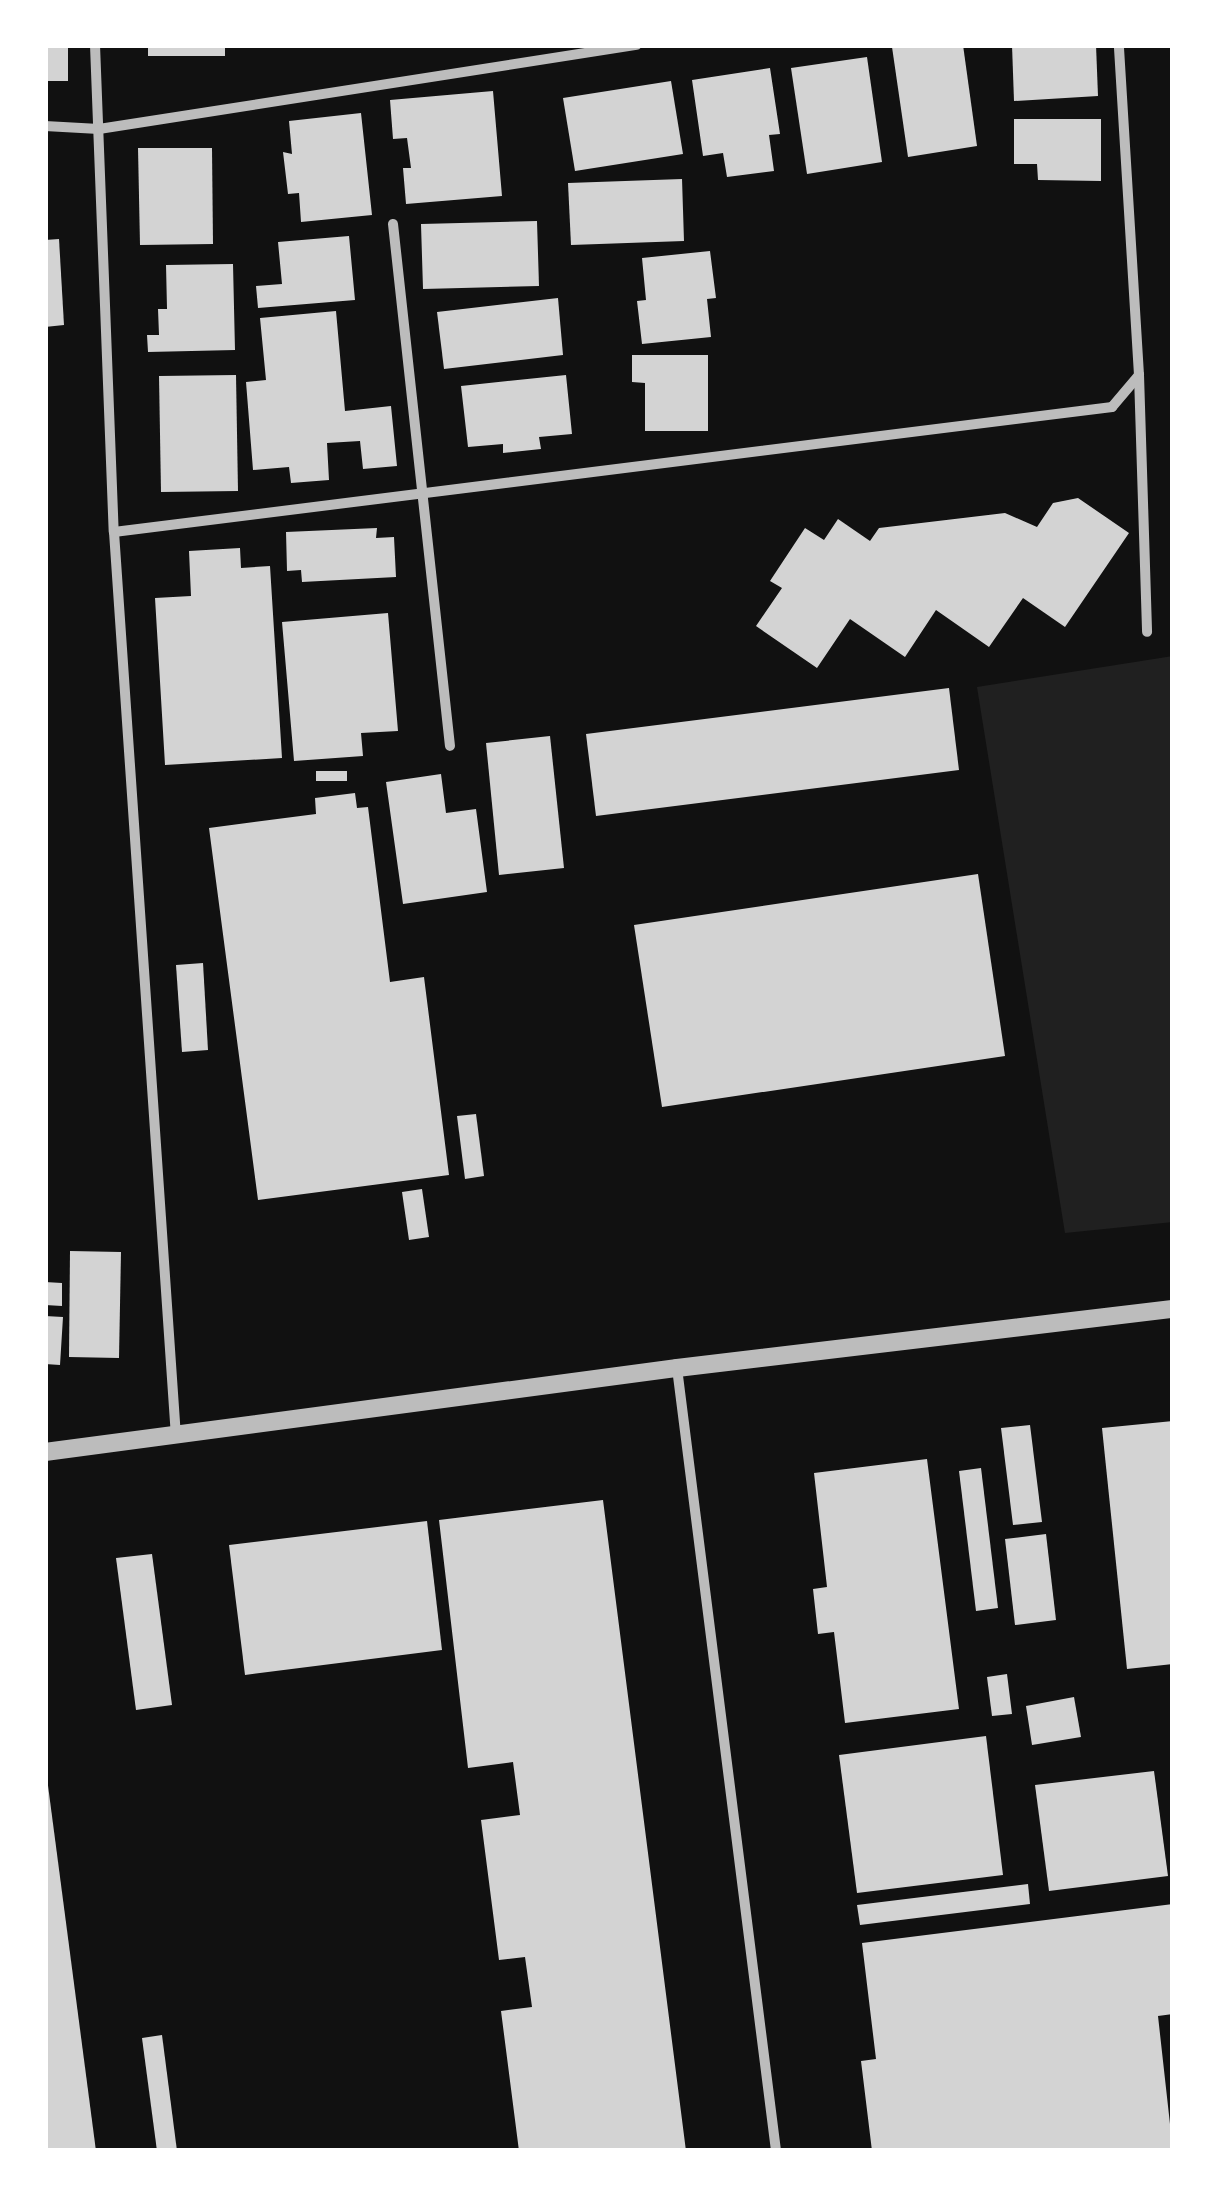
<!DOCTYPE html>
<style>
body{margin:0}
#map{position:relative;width:1218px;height:2196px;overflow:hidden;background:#111;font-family:Montserrat,sans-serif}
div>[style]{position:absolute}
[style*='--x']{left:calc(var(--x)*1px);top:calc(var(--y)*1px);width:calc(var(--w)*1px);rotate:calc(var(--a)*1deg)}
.green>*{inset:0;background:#202020}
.building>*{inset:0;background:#d3d3d3}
.minor>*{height:10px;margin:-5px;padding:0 5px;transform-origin:5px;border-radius:5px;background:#bcbcbc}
.tertiary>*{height:18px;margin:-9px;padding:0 9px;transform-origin:9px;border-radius:9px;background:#bcbcbc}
span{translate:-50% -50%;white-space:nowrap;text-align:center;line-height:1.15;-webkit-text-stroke:10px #fff;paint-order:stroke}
.frame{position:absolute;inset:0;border:48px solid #fff;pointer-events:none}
</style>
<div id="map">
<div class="green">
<div style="clip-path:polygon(1173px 656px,1173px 1222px,1065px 1233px,977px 687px)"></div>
</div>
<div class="building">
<div style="clip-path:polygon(45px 45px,68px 45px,68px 81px,45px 81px)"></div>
<div style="clip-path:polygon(148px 45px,225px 45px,225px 56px,148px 56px)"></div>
<div style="clip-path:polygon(963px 45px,977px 146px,908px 157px,892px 47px)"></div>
<div style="clip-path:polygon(1012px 45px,1096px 45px,1098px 96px,1014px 101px)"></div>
<div style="clip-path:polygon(867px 57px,882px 162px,807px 174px,791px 68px)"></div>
<div style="clip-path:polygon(770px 68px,780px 134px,769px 135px,774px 171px,727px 177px,723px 153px,703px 156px,692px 80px)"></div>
<div style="clip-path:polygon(671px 81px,683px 154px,575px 171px,563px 98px)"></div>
<div style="clip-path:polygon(493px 91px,502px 196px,406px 204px,403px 168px,411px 168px,407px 138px,393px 139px,390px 100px)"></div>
<div style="clip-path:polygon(361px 113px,372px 215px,301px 222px,299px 193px,288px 194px,283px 152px,292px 154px,289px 121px)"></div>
<div style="clip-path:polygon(1014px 119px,1101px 119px,1101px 181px,1038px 180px,1037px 164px,1014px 164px)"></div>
<div style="clip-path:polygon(138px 148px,212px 148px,213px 244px,140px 245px)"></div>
<div style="clip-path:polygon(682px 179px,684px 241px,571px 245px,568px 183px)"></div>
<div style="clip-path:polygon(537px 221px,539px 286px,423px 289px,421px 224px)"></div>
<div style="clip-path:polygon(349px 236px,355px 300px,258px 308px,256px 286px,282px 284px,278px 242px)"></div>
<div style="clip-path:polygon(59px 239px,64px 325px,45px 327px,45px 240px)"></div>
<div style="clip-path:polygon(710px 251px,716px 298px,707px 299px,711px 337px,642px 344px,637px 301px,646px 300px,642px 258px)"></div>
<div style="clip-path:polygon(233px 264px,235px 350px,148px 352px,147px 335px,159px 335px,158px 309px,167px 309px,166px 265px)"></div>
<div style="clip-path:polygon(558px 298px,563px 355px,444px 369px,437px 312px)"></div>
<div style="clip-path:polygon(336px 311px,345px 411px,391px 406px,397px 466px,363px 469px,360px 441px,327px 443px,329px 480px,291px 483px,289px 467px,253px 470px,246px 382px,266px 380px,260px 318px)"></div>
<div style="clip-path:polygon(632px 355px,708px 355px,708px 431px,645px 431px,645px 383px,632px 382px)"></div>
<div style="clip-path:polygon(236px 375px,238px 491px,161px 492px,159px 376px)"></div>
<div style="clip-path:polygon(566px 375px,572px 434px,539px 437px,541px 449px,503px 453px,503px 444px,468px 447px,461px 386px)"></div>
<div style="clip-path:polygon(1078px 498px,1129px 533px,1065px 627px,1023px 598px,989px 647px,936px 610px,905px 657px,850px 619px,817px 668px,756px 626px,782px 588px,770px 581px,805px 528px,824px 540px,838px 519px,870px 541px,879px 528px,1005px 513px,1037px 527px,1053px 503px)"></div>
<div style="clip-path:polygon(377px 528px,376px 538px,394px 537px,396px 577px,302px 582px,301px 570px,287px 571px,286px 532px)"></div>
<div style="clip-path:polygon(240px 548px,241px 568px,270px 566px,282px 758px,165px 765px,155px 598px,191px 596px,189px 551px)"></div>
<div style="clip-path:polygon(388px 613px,398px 731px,361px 733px,363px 756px,294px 761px,282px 622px)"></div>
<div style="clip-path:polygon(949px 688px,959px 770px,596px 816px,586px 734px)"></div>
<div style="clip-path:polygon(550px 736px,564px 868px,499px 875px,486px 743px)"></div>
<div style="clip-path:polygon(316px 771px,347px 771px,347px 781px,316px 781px)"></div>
<div style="clip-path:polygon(441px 774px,446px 813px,476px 809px,487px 892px,403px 904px,386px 782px)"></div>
<div style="clip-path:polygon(355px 793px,357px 808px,368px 807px,390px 982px,424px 977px,449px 1175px,258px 1200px,209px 828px,316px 814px,315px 798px)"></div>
<div style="clip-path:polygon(978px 874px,1005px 1056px,662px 1107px,634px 925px)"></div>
<div style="clip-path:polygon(203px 963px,208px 1050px,182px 1052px,176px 965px)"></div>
<div style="clip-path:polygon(476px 1114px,484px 1176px,465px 1179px,457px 1116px)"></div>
<div style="clip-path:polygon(422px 1189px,429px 1237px,409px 1240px,402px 1192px)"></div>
<div style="clip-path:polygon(70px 1251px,121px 1252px,119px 1358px,69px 1357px)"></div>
<div style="clip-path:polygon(45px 1282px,62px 1283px,62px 1306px,45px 1305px)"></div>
<div style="clip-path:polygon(45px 1316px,63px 1317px,60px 1365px,45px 1364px)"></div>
<div style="clip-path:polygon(1173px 1421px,1173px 1664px,1127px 1669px,1102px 1428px)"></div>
<div style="clip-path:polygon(1030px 1425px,1042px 1522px,1013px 1525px,1001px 1428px)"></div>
<div style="clip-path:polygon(927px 1459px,959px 1709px,845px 1723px,834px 1632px,818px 1634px,813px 1589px,827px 1587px,814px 1473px)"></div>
<div style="clip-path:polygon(981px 1468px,998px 1608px,976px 1611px,959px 1471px)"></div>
<div style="clip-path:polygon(603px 1500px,686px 2151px,519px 2151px,501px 2011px,532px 2007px,525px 1957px,499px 1960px,481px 1820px,520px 1815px,513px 1762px,468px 1768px,439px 1520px)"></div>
<div style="clip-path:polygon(427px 1521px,442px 1650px,245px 1675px,229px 1545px)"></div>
<div style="clip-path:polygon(1046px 1534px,1056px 1620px,1015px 1625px,1005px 1539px)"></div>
<div style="clip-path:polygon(152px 1554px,172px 1705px,136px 1710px,116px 1558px)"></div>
<div style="clip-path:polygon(1007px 1674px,1012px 1714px,992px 1716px,987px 1677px)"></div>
<div style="clip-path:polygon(1074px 1697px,1081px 1737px,1032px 1745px,1026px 1706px)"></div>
<div style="clip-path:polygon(986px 1736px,1003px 1875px,857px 1893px,839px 1755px)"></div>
<div style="clip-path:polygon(1154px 1771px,1168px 1876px,1049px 1891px,1035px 1785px)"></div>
<div style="clip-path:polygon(45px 1778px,47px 1778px,96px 2151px,45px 2151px)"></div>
<div style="clip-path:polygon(1028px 1884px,1030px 1904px,860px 1925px,857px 1905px)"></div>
<div style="clip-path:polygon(1173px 1904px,1173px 2014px,1158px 2016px,1173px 2151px,872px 2151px,861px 2061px,876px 2059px,862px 1943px)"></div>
<div style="clip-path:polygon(162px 2035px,177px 2151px,157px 2151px,142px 2038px)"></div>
</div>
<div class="minor">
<div style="--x:95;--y:45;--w:487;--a:87.8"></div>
<div style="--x:114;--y:532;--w:906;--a:86.08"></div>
<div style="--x:45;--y:126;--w:54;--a:3.2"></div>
<div style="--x:99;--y:129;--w:544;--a:-8.89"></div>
<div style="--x:393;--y:224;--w:525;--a:83.77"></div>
<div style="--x:1139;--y:375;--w:257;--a:88.2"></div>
<div style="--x:114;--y:532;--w:1006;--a:-7.14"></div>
<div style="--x:1112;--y:407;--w:42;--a:-49.8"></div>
<div style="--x:1139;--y:375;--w:331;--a:-93.5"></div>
<div style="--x:677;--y:1368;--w:789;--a:82.79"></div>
</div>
<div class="tertiary">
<div style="--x:45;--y:1452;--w:638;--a:-7.57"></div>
<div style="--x:677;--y:1368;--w:499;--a:-6.8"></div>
</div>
<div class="frame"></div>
</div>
